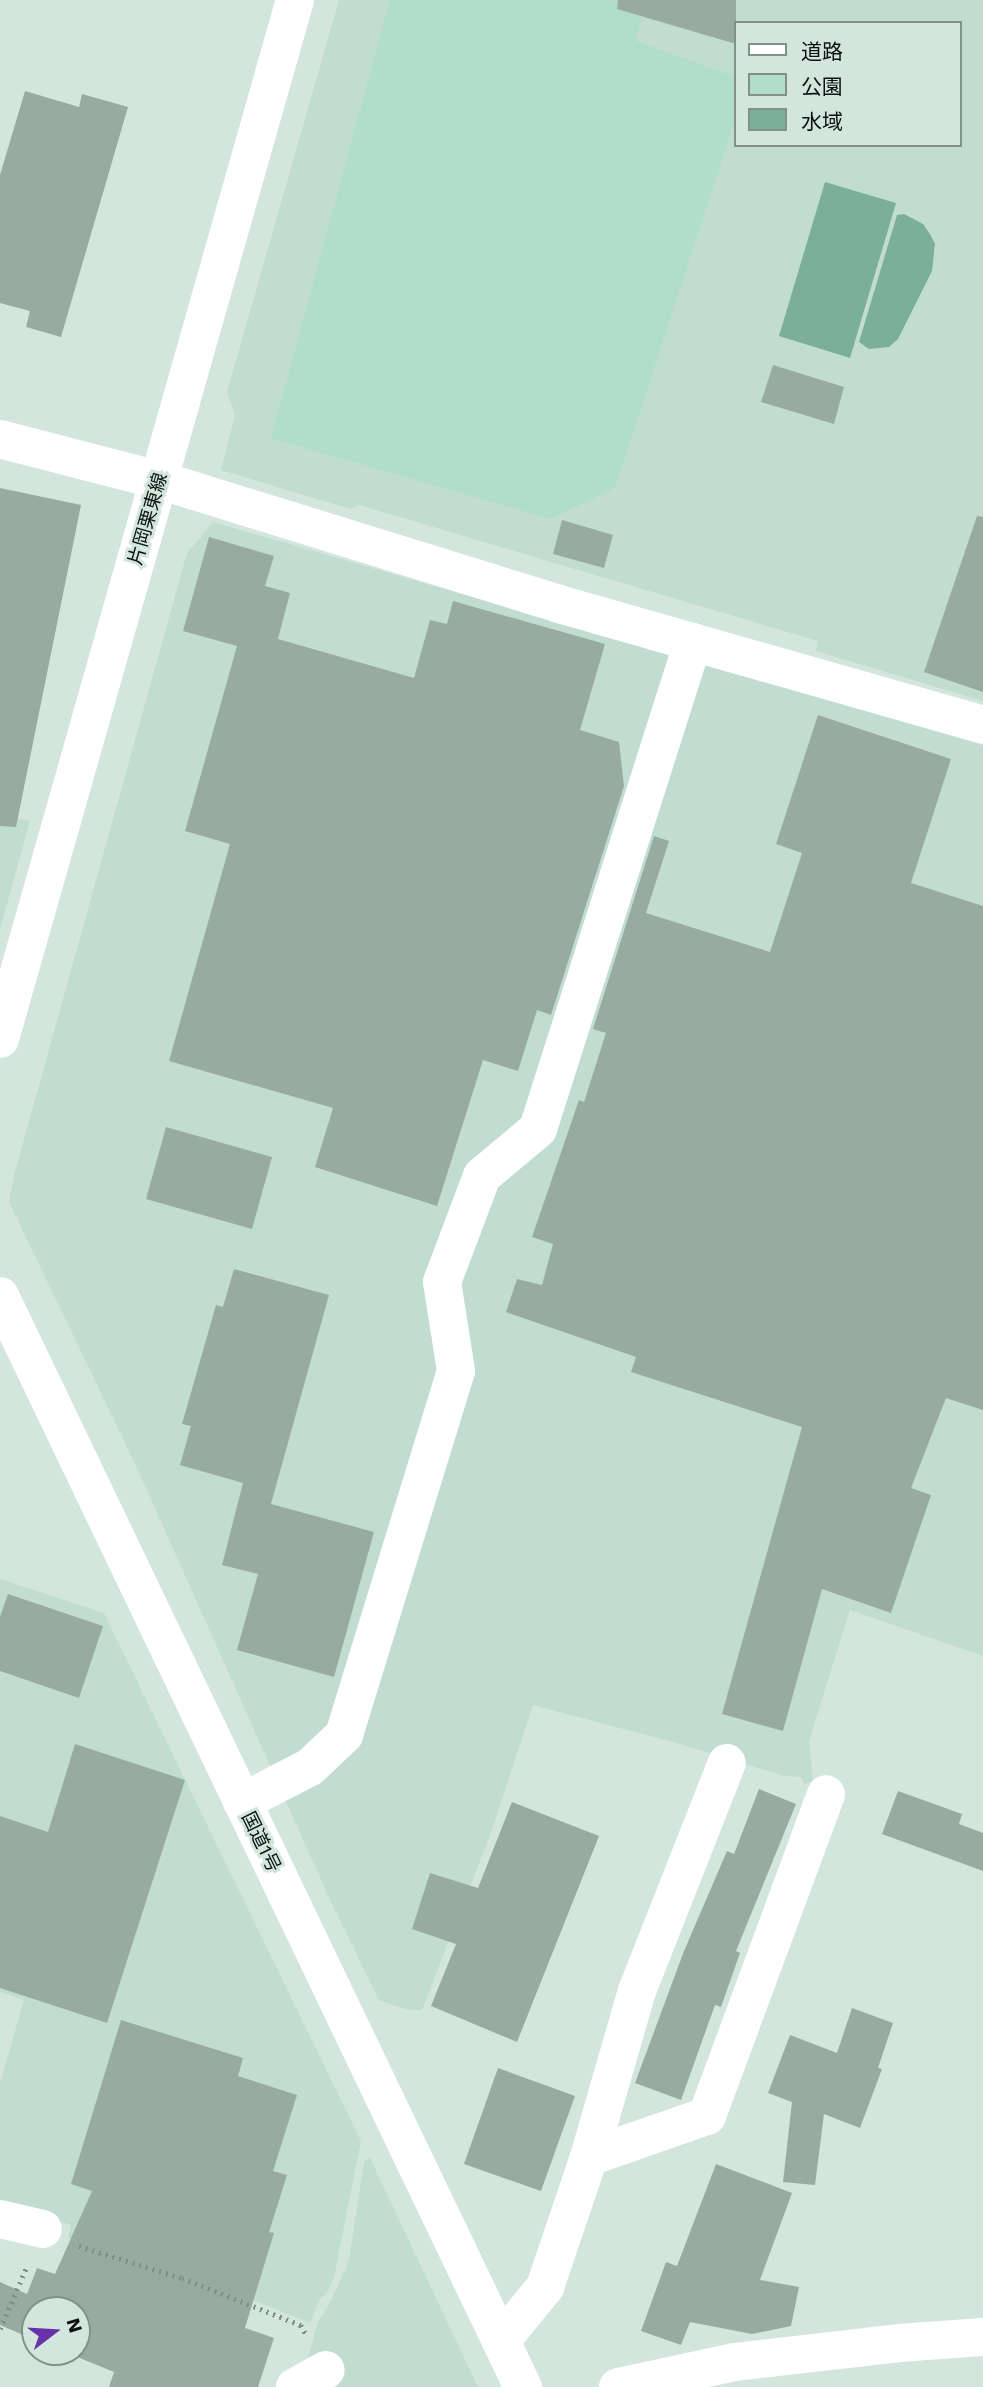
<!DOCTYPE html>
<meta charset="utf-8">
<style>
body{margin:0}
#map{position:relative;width:983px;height:2387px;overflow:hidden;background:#d3e6dd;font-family:"Work Sans","Noto Sans JP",sans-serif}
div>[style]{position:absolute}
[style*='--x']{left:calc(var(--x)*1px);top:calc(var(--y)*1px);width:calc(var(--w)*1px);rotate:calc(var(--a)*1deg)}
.built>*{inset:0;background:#c1ddd1}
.green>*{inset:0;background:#b0deca}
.water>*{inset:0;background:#7baf99}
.building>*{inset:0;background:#98aba2}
.path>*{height:4.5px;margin-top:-2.25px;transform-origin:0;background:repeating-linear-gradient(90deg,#808e87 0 2px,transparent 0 7px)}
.minor>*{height:38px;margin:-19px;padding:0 19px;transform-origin:19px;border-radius:19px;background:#fff}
.major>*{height:38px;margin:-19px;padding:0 19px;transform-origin:19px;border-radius:19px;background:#fff}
.highway>*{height:38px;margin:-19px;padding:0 19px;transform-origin:19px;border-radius:19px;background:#fff}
span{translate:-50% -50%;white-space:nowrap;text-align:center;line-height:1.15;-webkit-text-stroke:6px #d3e6dd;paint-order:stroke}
.street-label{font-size:19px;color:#0b120f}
.legend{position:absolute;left:734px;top:21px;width:228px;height:126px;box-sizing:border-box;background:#d3e6dd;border:2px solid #83918b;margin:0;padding:9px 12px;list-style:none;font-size:21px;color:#0b120f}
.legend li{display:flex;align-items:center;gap:14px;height:35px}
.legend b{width:35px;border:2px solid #83918b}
.north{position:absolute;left:21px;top:2296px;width:70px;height:70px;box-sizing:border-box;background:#d3e6dd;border:2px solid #83918b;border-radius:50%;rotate:73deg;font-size:19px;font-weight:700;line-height:28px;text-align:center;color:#0b120f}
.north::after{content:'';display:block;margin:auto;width:24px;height:32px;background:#6732a9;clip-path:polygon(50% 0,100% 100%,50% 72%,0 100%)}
</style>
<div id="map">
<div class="built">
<div style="clip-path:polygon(evenodd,339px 0,983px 0,983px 701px,816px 651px,818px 641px,359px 505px,350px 509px,221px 470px,235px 415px,227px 392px,339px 0,736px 23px,960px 23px,960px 145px,736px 145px,736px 23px)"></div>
<div style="clip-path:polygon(213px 522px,983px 745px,983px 1656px,850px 1610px,809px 1741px,813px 1781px,804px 1784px,801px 1777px,784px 1776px,680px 1744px,533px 1705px,492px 1830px,422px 2010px,407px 2010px,379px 2000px,330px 1900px,137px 1468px,9px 1202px,13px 1179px,187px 553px)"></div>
<div style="clip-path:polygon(0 815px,30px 821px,0 929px)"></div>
<div style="clip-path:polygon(0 1579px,104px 1613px,361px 2141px,334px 2278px,326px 2294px,320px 2299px,310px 2323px,185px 2273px,68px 2238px,71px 2225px,0 2203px,0 2083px,24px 2000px,0 1992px)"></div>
<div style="clip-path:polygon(370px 2158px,478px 2387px,301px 2387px,317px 2324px,332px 2299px,349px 2260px,364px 2162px)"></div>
</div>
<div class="green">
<div style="clip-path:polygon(390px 0,646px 0,636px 41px,736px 77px,736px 117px,615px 488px,551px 519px,271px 438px)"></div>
</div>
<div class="water">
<div style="clip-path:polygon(825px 182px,896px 203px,850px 358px,779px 336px)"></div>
<div style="clip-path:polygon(904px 214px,923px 224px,930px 234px,935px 244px,932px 271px,898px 339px,889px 347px,869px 349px,859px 342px,897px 215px)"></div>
</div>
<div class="building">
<div style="clip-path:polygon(618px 0,736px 0,736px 44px,617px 9px)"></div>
<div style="clip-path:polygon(25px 91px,79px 107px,82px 94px,128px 107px,61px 337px,26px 327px,30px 311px,0 303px,0 175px)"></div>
<div style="clip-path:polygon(773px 365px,844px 387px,834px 424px,761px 402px)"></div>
<div style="clip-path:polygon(0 488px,81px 505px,16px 827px,0 826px)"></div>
<div style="clip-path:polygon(977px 516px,983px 517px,983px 692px,924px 672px)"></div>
<div style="clip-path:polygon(562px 520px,613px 535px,604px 568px,553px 554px)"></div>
<div style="clip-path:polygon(209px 537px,274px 556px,265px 586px,290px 593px,278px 639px,414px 678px,430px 620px,447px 624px,453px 601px,605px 644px,580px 730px,619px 742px,624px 786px,551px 1015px,537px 1010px,518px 1071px,483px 1060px,437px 1206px,315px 1167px,333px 1108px,169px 1061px,230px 844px,185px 831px,237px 646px,183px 631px)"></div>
<div style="clip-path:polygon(818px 715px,951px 759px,911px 883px,983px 906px,983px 1410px,946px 1398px,911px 1488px,931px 1495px,891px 1613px,822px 1589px,783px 1731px,722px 1714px,802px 1427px,631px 1372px,636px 1357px,506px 1312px,517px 1279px,542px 1285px,553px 1244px,532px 1237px,579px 1100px,584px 1102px,606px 1033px,593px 1029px,654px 836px,669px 841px,646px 913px,770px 952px,802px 853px,776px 844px)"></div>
<div style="clip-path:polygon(166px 1127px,272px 1157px,252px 1229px,146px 1199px)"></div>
<div style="clip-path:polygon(234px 1269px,329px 1295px,271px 1504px,374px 1532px,334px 1677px,237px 1650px,258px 1574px,222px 1565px,243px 1483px,180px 1465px,191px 1426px,182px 1424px,216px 1305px,223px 1307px)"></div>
<div style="clip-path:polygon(8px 1594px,103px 1626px,79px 1698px,0 1671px,0 1617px)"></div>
<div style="clip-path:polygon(75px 1744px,185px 1780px,107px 2023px,0 1988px,0 1816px,48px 1832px)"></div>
<div style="clip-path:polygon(759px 1789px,796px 1804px,736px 1951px,740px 1953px,721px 2007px,715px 2005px,681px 2100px,635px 2083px,684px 1951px,727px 1851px,734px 1854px)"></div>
<div style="clip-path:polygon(898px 1791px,962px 1814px,959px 1824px,983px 1833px,983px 1871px,882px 1834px)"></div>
<div style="clip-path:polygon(512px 1802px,599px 1836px,517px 2042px,431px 2006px,456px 1944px,412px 1929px,430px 1873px,478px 1888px)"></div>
<div style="clip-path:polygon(852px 2008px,893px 2023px,878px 2068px,882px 2069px,860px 2128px,824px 2114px,815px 2185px,783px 2182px,792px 2102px,768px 2093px,790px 2035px,837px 2053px)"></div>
<div style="clip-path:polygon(121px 2020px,243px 2058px,238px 2076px,297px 2095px,273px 2171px,287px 2175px,269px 2232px,274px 2233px,245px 2328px,274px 2338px,258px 2387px,109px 2387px,114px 2372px,65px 2352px,77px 2352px,77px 2310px,35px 2310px,35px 2340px,0 2325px,0 2282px,27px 2294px,37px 2268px,55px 2274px,92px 2191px,71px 2184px)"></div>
<div style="clip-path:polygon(498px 2068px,575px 2096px,541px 2191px,464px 2164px)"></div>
<div style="clip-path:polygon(716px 2164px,792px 2193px,760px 2280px,799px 2287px,791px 2326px,752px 2334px,690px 2322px,681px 2345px,641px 2331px,666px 2262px,677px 2266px)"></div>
</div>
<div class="path">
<div style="--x:79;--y:2246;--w:108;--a:17.3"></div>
<div style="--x:182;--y:2278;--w:128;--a:21.6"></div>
<div style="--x:301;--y:2325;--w:10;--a:61"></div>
<div style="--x:0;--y:2329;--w:66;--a:-66.9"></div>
</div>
<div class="minor">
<div style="--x:0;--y:439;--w:164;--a:14.5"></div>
<div style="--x:159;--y:480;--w:419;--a:17.2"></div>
<div style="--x:559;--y:604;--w:441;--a:15.9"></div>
<div style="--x:242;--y:1802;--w:76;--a:-27.2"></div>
<div style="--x:310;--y:1767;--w:47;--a:-43.3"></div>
<div style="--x:344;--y:1735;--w:381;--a:-72.9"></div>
<div style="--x:456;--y:1371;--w:90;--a:-98.9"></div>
<div style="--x:442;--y:1282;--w:113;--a:-69.3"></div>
<div style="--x:482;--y:1176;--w:73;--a:-40"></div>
<div style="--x:538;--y:1129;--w:511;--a:-72.35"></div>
<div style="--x:589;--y:2157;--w:125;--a:-19.2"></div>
<div style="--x:707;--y:2116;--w:343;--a:-69.7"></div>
<div style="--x:0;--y:2219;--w:44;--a:13.1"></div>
<div style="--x:501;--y:2341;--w:70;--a:-50.8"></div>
<div style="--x:545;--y:2287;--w:137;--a:-71.3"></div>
<div style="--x:589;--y:2157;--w:173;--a:-73.9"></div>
<div style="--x:637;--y:1991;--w:245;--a:-68.5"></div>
<div style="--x:295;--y:2387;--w:35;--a:-29"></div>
<div style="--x:618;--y:2387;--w:120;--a:-12.1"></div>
<div style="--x:735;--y:2362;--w:165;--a:-6.6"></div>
<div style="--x:899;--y:2343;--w:84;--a:-4.1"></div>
</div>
<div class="major">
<div style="--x:0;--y:1039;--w:1080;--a:-74.15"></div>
</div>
<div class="highway">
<div style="--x:0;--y:1296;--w:1210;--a:64.39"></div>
</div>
<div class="street-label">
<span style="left:148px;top:519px;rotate:-74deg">片岡栗東線</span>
<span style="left:261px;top:1842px;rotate:64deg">国道1号</span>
</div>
<ul class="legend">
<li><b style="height:9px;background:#fff"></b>道路</li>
<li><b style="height:19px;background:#b0deca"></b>公園</li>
<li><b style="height:19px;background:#7baf99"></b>水域</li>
</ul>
<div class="north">N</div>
</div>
